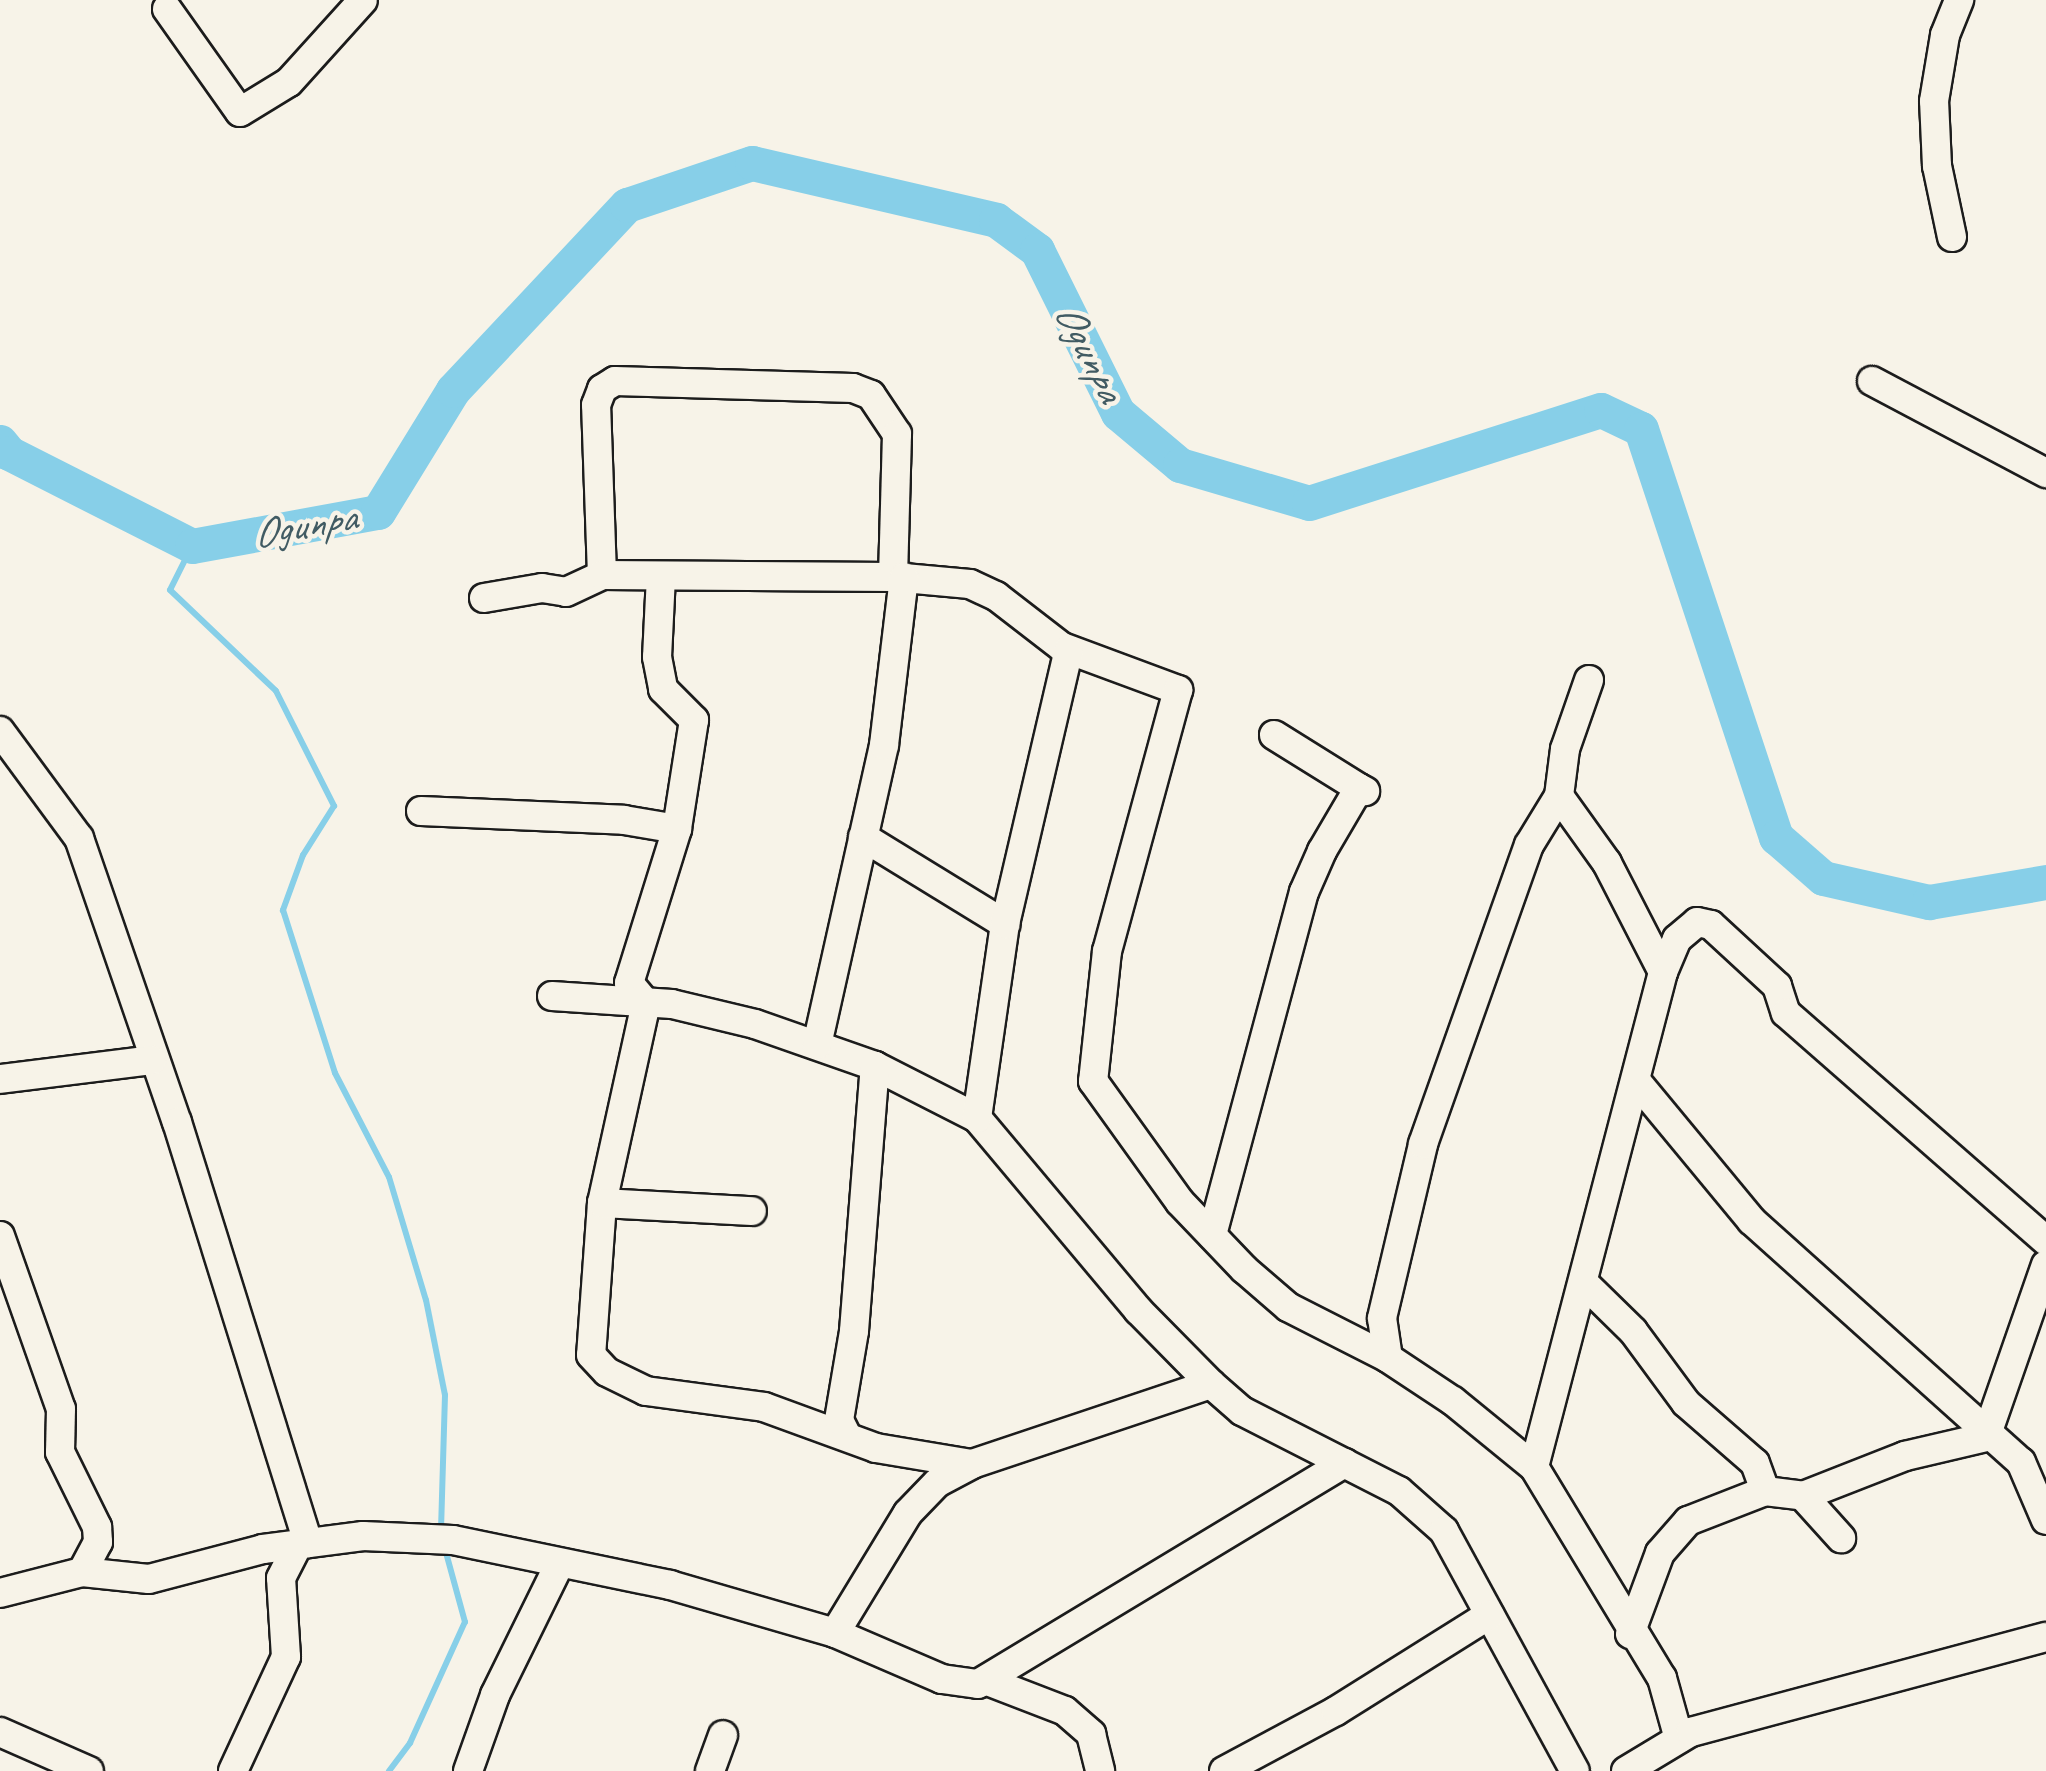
<!DOCTYPE html>
<style>
body{margin:0}
#map{position:relative;width:2046px;height:1771px;overflow:hidden;background:#f7f3e8;font-family:Caveat,sans-serif}
div>[style]{position:absolute}
[style*='--x']{left:calc(var(--x)*1px);top:calc(var(--y)*1px);width:calc(var(--w)*1px);rotate:calc(var(--a)*1deg)}
.stream>*{height:6px;margin:-3px;padding:0 3px;transform-origin:3px;border-radius:3px;background:#87cfe8}
.river>*{height:35px;margin:-17.5px;padding:0 17.5px;transform-origin:17.5px;border-radius:17.5px;background:#87cfe8}
.roads{filter:drop-shadow(2px 0 #1c1c1c) drop-shadow(-2px 0 #1c1c1c) drop-shadow(0 2px #1c1c1c) drop-shadow(0 -2px #1c1c1c)}
.minor>*{height:28px;margin:-14px;padding:0 14px;transform-origin:14px;border-radius:14px;background:#f7f3e8}
span{translate:-50% -50%;white-space:nowrap;text-align:center;line-height:1.15;-webkit-text-stroke:9px #f7f3e8;paint-order:stroke}
.water-label{font-size:42px;color:#415b63;font-style:italic}
</style>
<div id="map">
<div class="stream">
<div style="--x:192;--y:546;--w:49;--a:116.6"></div>
<div style="--x:170;--y:590;--w:146;--a:43.6"></div>
<div style="--x:276;--y:691;--w:129;--a:63.2"></div>
<div style="--x:334;--y:806;--w:58;--a:122.3"></div>
<div style="--x:303;--y:855;--w:59;--a:110"></div>
<div style="--x:283;--y:910;--w:171;--a:72.3"></div>
<div style="--x:335;--y:1073;--w:117;--a:62.6"></div>
<div style="--x:389;--y:1177;--w:128;--a:73.3"></div>
<div style="--x:426;--y:1300;--w:97;--a:78.7"></div>
<div style="--x:445;--y:1395;--w:137;--a:91.7"></div>
<div style="--x:389;--y:1771;--w:35;--a:-53"></div>
<div style="--x:410;--y:1743;--w:133;--a:-65.6"></div>
<div style="--x:465;--y:1622;--w:76;--a:-105.3"></div>
</div>
<div class="river">
<div style="--x:0;--y:442;--w:14;--a:51"></div>
<div style="--x:9;--y:453;--w:205;--a:26.9"></div>
<div style="--x:192;--y:546;--w:189;--a:-10.4"></div>
<div style="--x:378;--y:512;--w:143;--a:-58.4"></div>
<div style="--x:453;--y:390;--w:254;--a:-46.8"></div>
<div style="--x:627;--y:205;--w:132;--a:-18.6"></div>
<div style="--x:752;--y:163;--w:251;--a:13.1"></div>
<div style="--x:996;--y:220;--w:51;--a:36.2"></div>
<div style="--x:1037;--y:250;--w:182;--a:63.6"></div>
<div style="--x:1118;--y:413;--w:81;--a:40"></div>
<div style="--x:1180;--y:465;--w:134;--a:16.4"></div>
<div style="--x:1309;--y:503;--w:306;--a:-17.7"></div>
<div style="--x:1601;--y:410;--w:44;--a:25.4"></div>
<div style="--x:1641;--y:429;--w:430;--a:71.7"></div>
<div style="--x:1776;--y:837;--w:62;--a:41.1"></div>
<div style="--x:1823;--y:878;--w:109;--a:12.8"></div>
<div style="--x:1929;--y:902;--w:119;--a:-9.7"></div>
</div>
<div class="roads">
<div class="minor">
<div style="--x:167;--y:9;--w:126;--a:54.7"></div>
<div style="--x:240;--y:112;--w:57;--a:-31.5"></div>
<div style="--x:289;--y:82;--w:110;--a:-47.9"></div>
<div style="--x:1952;--y:237;--w:73;--a:-101.9"></div>
<div style="--x:1937;--y:166;--w:65;--a:-92.6"></div>
<div style="--x:1934;--y:101;--w:67;--a:-80.5"></div>
<div style="--x:1945;--y:35;--w:38;--a:-68"></div>
<div style="--x:1872;--y:381;--w:197;--a:27.9"></div>
<div style="--x:602;--y:575;--w:170;--a:-92"></div>
<div style="--x:596;--y:405;--w:17;--a:-69"></div>
<div style="--x:602;--y:389;--w:15;--a:-32"></div>
<div style="--x:615;--y:381;--w:238;--a:1.7"></div>
<div style="--x:853;--y:388;--w:19;--a:21"></div>
<div style="--x:871;--y:395;--w:47;--a:56.3"></div>
<div style="--x:897;--y:434;--w:143;--a:91.6"></div>
<div style="--x:661;--y:576;--w:81;--a:92.8"></div>
<div style="--x:657;--y:657;--w:33;--a:79"></div>
<div style="--x:663;--y:689;--w:44;--a:45"></div>
<div style="--x:694;--y:720;--w:110;--a:98.9"></div>
<div style="--x:677;--y:829;--w:161;--a:107.3"></div>
<div style="--x:629;--y:983;--w:26;--a:50"></div>
<div style="--x:646;--y:1003;--w:205;--a:102.4"></div>
<div style="--x:602;--y:1203;--w:152;--a:94.1"></div>
<div style="--x:591;--y:1355;--w:23;--a:47"></div>
<div style="--x:607;--y:1372;--w:43;--a:26"></div>
<div style="--x:646;--y:1391;--w:119;--a:7.7"></div>
<div style="--x:764;--y:1407;--w:119;--a:20.1"></div>
<div style="--x:876;--y:1448;--w:97;--a:9.5"></div>
<div style="--x:484;--y:598;--w:59;--a:-9.8"></div>
<div style="--x:542;--y:588;--w:24;--a:9"></div>
<div style="--x:566;--y:592;--w:40;--a:-25"></div>
<div style="--x:602;--y:575;--w:291;--a:0.4"></div>
<div style="--x:893;--y:577;--w:77;--a:5.2"></div>
<div style="--x:970;--y:584;--w:29;--a:25"></div>
<div style="--x:996;--y:596;--w:83;--a:37.7"></div>
<div style="--x:1062;--y:647;--w:124;--a:20.3"></div>
<div style="--x:1178;--y:690;--w:270;--a:105.2"></div>
<div style="--x:1107;--y:951;--w:131;--a:96.1"></div>
<div style="--x:1093;--y:1081;--w:149;--a:54.3"></div>
<div style="--x:1180;--y:1202;--w:93;--a:46.3"></div>
<div style="--x:1244;--y:1269;--w:58;--a:40.8"></div>
<div style="--x:1288;--y:1307;--w:112;--a:27"></div>
<div style="--x:1388;--y:1358;--w:78;--a:33.5"></div>
<div style="--x:1453;--y:1401;--w:104;--a:39.2"></div>
<div style="--x:1534;--y:1467;--w:247;--a:58.8"></div>
<div style="--x:1662;--y:1678;--w:63;--a:74.4"></div>
<div style="--x:0;--y:731;--w:133;--a:53.6"></div>
<div style="--x:79;--y:838;--w:300;--a:71"></div>
<div style="--x:177;--y:1122;--w:441;--a:72.7"></div>
<div style="--x:1274;--y:735;--w:100;--a:31.9"></div>
<div style="--x:421;--y:811;--w:203;--a:2.5"></div>
<div style="--x:624;--y:820;--w:54;--a:9.6"></div>
<div style="--x:863;--y:837;--w:167;--a:31.5"></div>
<div style="--x:1663;--y:972;--w:36;--a:-67"></div>
<div style="--x:1677;--y:939;--w:26;--a:-40"></div>
<div style="--x:1697;--y:922;--w:14;--a:12"></div>
<div style="--x:1711;--y:925;--w:90;--a:42.7"></div>
<div style="--x:1777;--y:986;--w:28;--a:72"></div>
<div style="--x:1786;--y:1013;--w:346;--a:41.2"></div>
<div style="--x:552;--y:996;--w:120;--a:3.8"></div>
<div style="--x:672;--y:1004;--w:85;--a:13.5"></div>
<div style="--x:755;--y:1024;--w:127;--a:19.3"></div>
<div style="--x:875;--y:1066;--w:114;--a:27"></div>
<div style="--x:977;--y:1118;--w:251;--a:50"></div>
<div style="--x:1138;--y:1310;--w:104;--a:45.4"></div>
<div style="--x:1211;--y:1384;--w:41;--a:41.1"></div>
<div style="--x:1242;--y:1411;--w:176;--a:27"></div>
<div style="--x:1399;--y:1491;--w:60;--a:41.6"></div>
<div style="--x:1444;--y:1531;--w:273;--a:61.4"></div>
<div style="--x:817;--y:1045;--w:307;--a:-77.4"></div>
<div style="--x:884;--y:745;--w:169;--a:-83.2"></div>
<div style="--x:0;--y:1079;--w:153;--a:-7.1"></div>
<div style="--x:1637;--y:1082;--w:180;--a:50.4"></div>
<div style="--x:1752;--y:1221;--w:361;--a:41.9"></div>
<div style="--x:2021;--y:1462;--w:63;--a:66.7"></div>
<div style="--x:977;--y:1118;--w:196;--a:-81.8"></div>
<div style="--x:1005;--y:924;--w:281;--a:-76.9"></div>
<div style="--x:602;--y:1203;--w:150;--a:3.1"></div>
<div style="--x:1212;--y:1235;--w:355;--a:-75"></div>
<div style="--x:1304;--y:892;--w:45;--a:-66.3"></div>
<div style="--x:1322;--y:851;--w:73;--a:-59.6"></div>
<div style="--x:1359;--y:788;--w:7;--a:27"></div>
<div style="--x:0;--y:1236;--w:183;--a:70.6"></div>
<div style="--x:61;--y:1409;--w:43;--a:91.3"></div>
<div style="--x:60;--y:1452;--w:84;--a:63.7"></div>
<div style="--x:97;--y:1527;--w:15;--a:86"></div>
<div style="--x:98;--y:1542;--w:34;--a:118"></div>
<div style="--x:1585;--y:1284;--w:67;--a:44.4"></div>
<div style="--x:1633;--y:1331;--w:89;--a:53.6"></div>
<div style="--x:1686;--y:1403;--w:91;--a:41"></div>
<div style="--x:1755;--y:1463;--w:30;--a:70"></div>
<div style="--x:1388;--y:1358;--w:40;--a:-98.5"></div>
<div style="--x:1382;--y:1318;--w:179;--a:-76.7"></div>
<div style="--x:1423;--y:1144;--w:317;--a:-70.5"></div>
<div style="--x:1529;--y:845;--w:57;--a:-58.5"></div>
<div style="--x:1559;--y:796;--w:47;--a:-82.7"></div>
<div style="--x:1565;--y:749;--w:73;--a:-70.8"></div>
<div style="--x:845;--y:1432;--w:13;--a:-117"></div>
<div style="--x:839;--y:1420;--w:90;--a:-80.4"></div>
<div style="--x:854;--y:1331;--w:266;--a:-85.5"></div>
<div style="--x:1986;--y:1437;--w:182;--a:-70.8"></div>
<div style="--x:1534;--y:1467;--w:512;--a:-75.39"></div>
<div style="--x:1663;--y:972;--w:123;--a:-117.2"></div>
<div style="--x:1607;--y:863;--w:82;--a:-125.6"></div>
<div style="--x:1803;--y:1496;--w:57;--a:47.9"></div>
<div style="--x:0;--y:1593;--w:85;--a:-14.4"></div>
<div style="--x:82;--y:1572;--w:67;--a:6"></div>
<div style="--x:149;--y:1579;--w:118;--a:-14.7"></div>
<div style="--x:263;--y:1549;--w:101;--a:-7.4"></div>
<div style="--x:363;--y:1536;--w:90;--a:2.5"></div>
<div style="--x:453;--y:1540;--w:222;--a:11.7"></div>
<div style="--x:670;--y:1585;--w:172;--a:16.2"></div>
<div style="--x:835;--y:1633;--w:116;--a:23.3"></div>
<div style="--x:942;--y:1679;--w:36;--a:8"></div>
<div style="--x:978;--y:1684;--w:428;--a:-31.1"></div>
<div style="--x:835;--y:1633;--w:140;--a:-58.7"></div>
<div style="--x:908;--y:1513;--w:42;--a:-46"></div>
<div style="--x:937;--y:1483;--w:40;--a:-28"></div>
<div style="--x:972;--y:1464;--w:252;--a:-18.5"></div>
<div style="--x:1630;--y:1634;--w:86;--a:-69.7"></div>
<div style="--x:1660;--y:1553;--w:43;--a:-48.8"></div>
<div style="--x:1688;--y:1521;--w:83;--a:-21.3"></div>
<div style="--x:1765;--y:1491;--w:38;--a:7"></div>
<div style="--x:1803;--y:1496;--w:110;--a:-21.4"></div>
<div style="--x:1905;--y:1456;--w:83;--a:-13.2"></div>
<div style="--x:990;--y:1682;--w:80;--a:21.1"></div>
<div style="--x:1065;--y:1711;--w:35;--a:41"></div>
<div style="--x:1091;--y:1734;--w:38;--a:76"></div>
<div style="--x:0;--y:1732;--w:97;--a:23.7"></div>
<div style="--x:233;--y:1771;--w:126;--a:-65.1"></div>
<div style="--x:286;--y:1657;--w:79;--a:-93.6"></div>
<div style="--x:281;--y:1578;--w:37;--a:-63"></div>
<div style="--x:468;--y:1771;--w:81;--a:-70.4"></div>
<div style="--x:495;--y:1695;--w:145;--a:-63.8"></div>
<div style="--x:710;--y:1771;--w:38;--a:-70"></div>
<div style="--x:1224;--y:1771;--w:127;--a:-28.2"></div>
<div style="--x:1336;--y:1711;--w:181;--a:-32.1"></div>
<div style="--x:1626;--y:1771;--w:76;--a:-31"></div>
<div style="--x:1691;--y:1732;--w:367;--a:-15"></div>
</div>
</div>
<div class="water-label">
<span style="left:1089px;top:352px;rotate:63deg">Ogunpa</span>
<span style="left:304px;top:526px;rotate:-10deg">Ogunpa</span>
</div>
</div>
